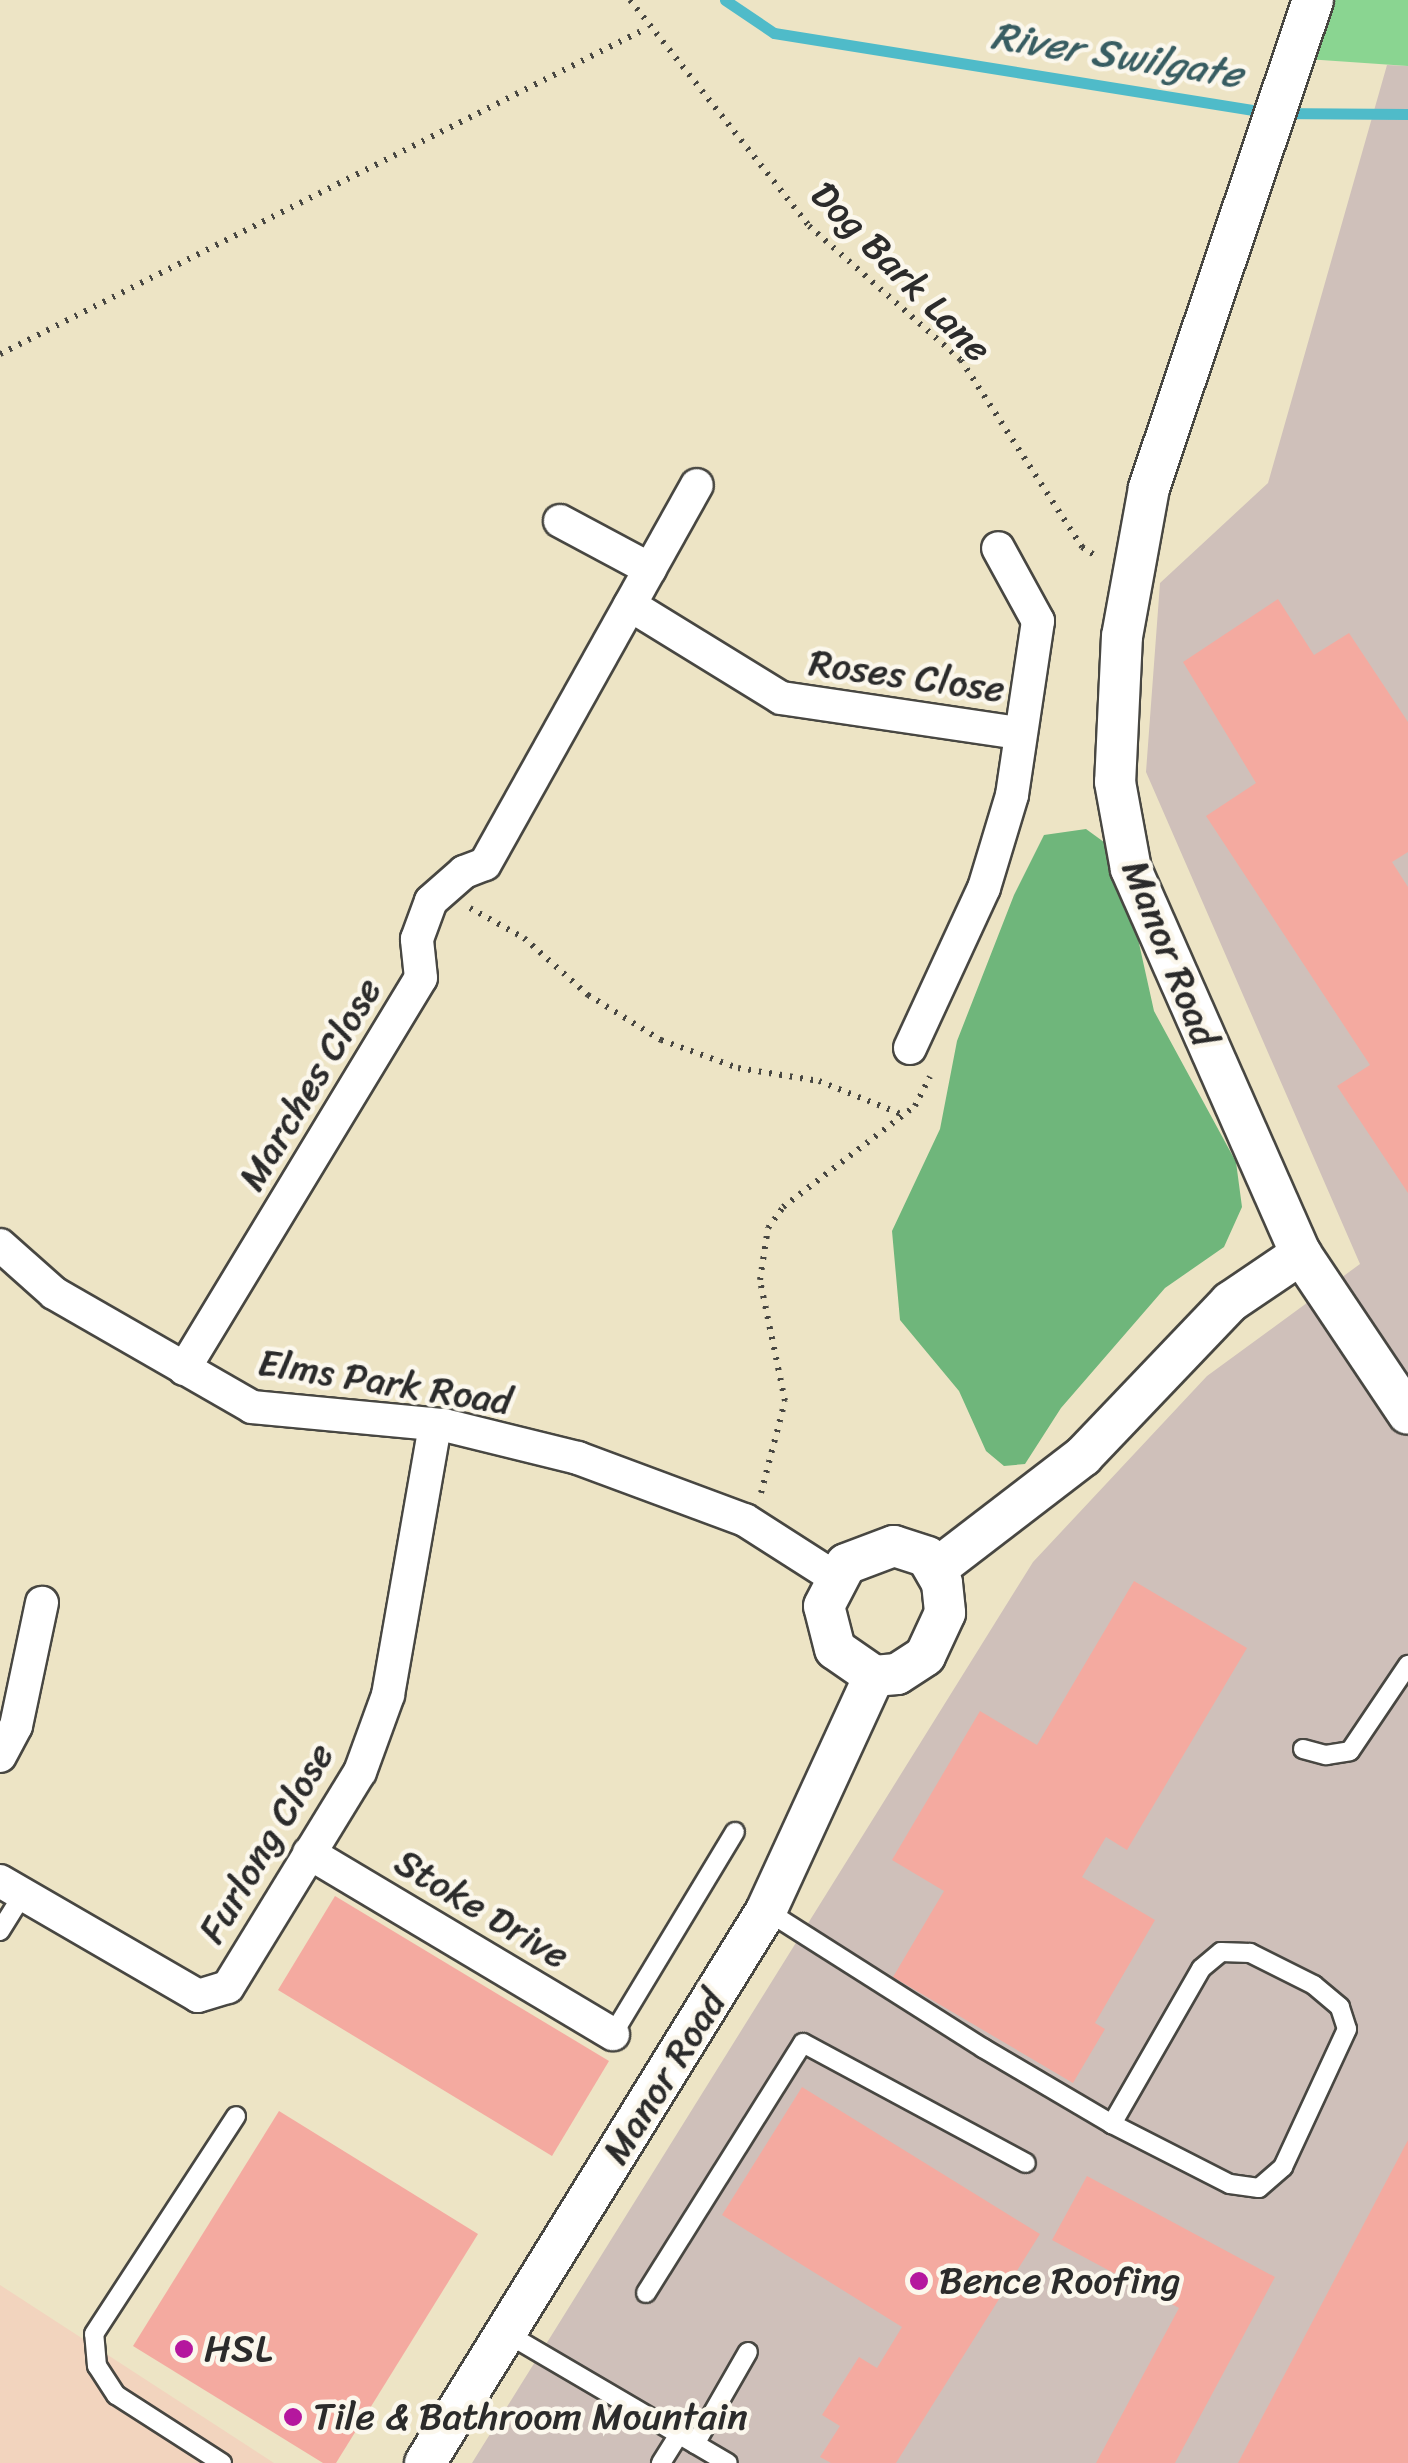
<!DOCTYPE html>
<style>
body{margin:0}
#map{position:relative;width:1408px;height:2463px;overflow:hidden;background:#ede4c5;font-family:Sriracha,sans-serif}
div>[style]{position:absolute}
[style*='--x']{left:calc(var(--x)*1px);top:calc(var(--y)*1px);width:calc(var(--w)*1px);rotate:calc(var(--a)*1deg)}
.built>*{inset:0;background:#f2d4be}
.industrial>*{inset:0;background:#cfc0ba}
.green>*{inset:0;background:#8ad591}
.forest>*{inset:0;background:#6fb67b}
.stream>*{height:11px;margin:-5.5px;padding:0 5.5px;transform-origin:5.5px;border-radius:5.5px;background:#4fbbc9}
.building>*{inset:0;background:#f4aaa0}
.path>*{height:6px;margin-top:-3px;transform-origin:0;background:repeating-linear-gradient(90deg,#484742 0 2.5px,transparent 0 10.5px)}
.roads{filter:drop-shadow(2px 0 #484742) drop-shadow(-2px 0 #484742) drop-shadow(0 2px #484742) drop-shadow(0 -2px #484742)}
.service>*{height:18px;margin:-9px;padding:0 9px;transform-origin:9px;border-radius:9px;background:#fff}
.minor>*{height:32px;margin:-16px;padding:0 16px;transform-origin:16px;border-radius:16px;background:#fff}
.tertiary>*{height:40px;margin:-20px;padding:0 20px;transform-origin:20px;border-radius:20px;background:#fff}
.dots>*{width:28px;height:28px;translate:-50% -50%;box-sizing:border-box;border:5px solid #fbf7ec;border-radius:50%}
span{translate:-50% -50%;white-space:nowrap;text-align:center;line-height:1.15;-webkit-text-stroke:9px #fbf7ec;paint-order:stroke}
.street-label{font-size:38px;color:#2b2b2b}
.poi-label{font-size:38px;color:#2b2b2b}
.left{translate:0 -50%;text-align:left}
.water-label{font-size:40px;color:#385d62;font-style:italic}
</style>
<div id="map">
<div class="built">
<div style="clip-path:polygon(0 2285px,274px 2463px,0 2463px)"></div>
</div>
<div class="industrial">
<div style="clip-path:polygon(1387px 65px,1408px 66px,1408px 2463px,472px 2463px,1033px 1562px,1207px 1376px,1360px 1264px,1146px 772px,1160px 583px,1268px 483px)"></div>
</div>
<div class="green">
<div style="clip-path:polygon(1313px 0,1408px 0,1408px 66px,1292px 58px)"></div>
</div>
<div class="forest">
<div style="clip-path:polygon(1086px 829px,1119px 853px,1154px 1011px,1236px 1162px,1242px 1207px,1224px 1247px,1165px 1288px,1061px 1408px,1025px 1464px,1004px 1466px,986px 1451px,959px 1391px,900px 1320px,892px 1231px,940px 1129px,957px 1041px,1014px 895px,1044px 835px)"></div>
</div>
<div class="stream">
<div style="--x:725;--y:0;--w:59;--a:34"></div>
<div style="--x:774;--y:33;--w:503;--a:9.14"></div>
<div style="--x:1271;--y:113;--w:137;--a:0.4"></div>
</div>
<div class="building">
<div style="clip-path:polygon(1278px 599px,1314px 655px,1349px 633px,1408px 722px,1408px 852px,1392px 862px,1408px 887px,1408px 1193px,1337px 1086px,1370px 1065px,1206px 816px,1256px 783px,1183px 662px)"></div>
<div style="clip-path:polygon(1134px 1581px,1247px 1648px,1127px 1850px,1106px 1837px,1082px 1877px,1155px 1920px,1095px 2023px,1105px 2029px,1073px 2083px,893px 1977px,944px 1891px,892px 1860px,980px 1711px,1037px 1745px)"></div>
<div style="clip-path:polygon(335px 1896px,609px 2061px,552px 2156px,278px 1990px)"></div>
<div style="clip-path:polygon(802px 2087px,1040px 2234px,896px 2463px,831px 2463px,820px 2457px,840px 2426px,822px 2415px,859px 2357px,877px 2368px,902px 2327px,722px 2215px)"></div>
<div style="clip-path:polygon(279px 2111px,478px 2234px,336px 2463px,323px 2463px,133px 2346px)"></div>
<div style="clip-path:polygon(1408px 2140px,1408px 2463px,1238px 2463px)"></div>
<div style="clip-path:polygon(1087px 2176px,1275px 2277px,1175px 2463px,1096px 2463px,1179px 2308px,1052px 2240px)"></div>
</div>
<div class="path">
<div style="--x:630;--y:0;--w:288;--a:51.6"></div>
<div style="--x:809;--y:226;--w:203;--a:41.4"></div>
<div style="--x:961;--y:360;--w:223;--a:57.1"></div>
<div style="--x:1082;--y:547;--w:20;--a:33"></div>
<div style="--x:0;--y:354;--w:724;--a:-26.74"></div>
<div style="--x:470;--y:908;--w:62;--a:29.1"></div>
<div style="--x:524;--y:938;--w:86;--a:41.7"></div>
<div style="--x:588;--y:995;--w:86;--a:31.7"></div>
<div style="--x:661;--y:1040;--w:82;--a:20"></div>
<div style="--x:738;--y:1068;--w:82;--a:9.1"></div>
<div style="--x:819;--y:1081;--w:91;--a:22"></div>
<div style="--x:761;--y:1493;--w:95;--a:-75.4"></div>
<div style="--x:785;--y:1401;--w:124;--a:-101.7"></div>
<div style="--x:760;--y:1280;--w:53;--a:-81.3"></div>
<div style="--x:768;--y:1228;--w:26;--a:-54"></div>
<div style="--x:783;--y:1207;--w:166;--a:-37.4"></div>
<div style="--x:915;--y:1106;--w:33;--a:-63"></div>
</div>
<div class="roads">
<div class="service">
<div style="--x:1303;--y:1749;--w:24;--a:15"></div>
<div style="--x:1326;--y:1755;--w:24;--a:-9"></div>
<div style="--x:1350;--y:1751;--w:104;--a:-56"></div>
<div style="--x:767;--y:1911;--w:256;--a:32.4"></div>
<div style="--x:983;--y:2048;--w:150;--a:30.5"></div>
<div style="--x:1112;--y:2124;--w:132;--a:27"></div>
<div style="--x:1230;--y:2184;--w:29;--a:8"></div>
<div style="--x:1259;--y:2188;--w:32;--a:-41"></div>
<div style="--x:1283;--y:2167;--w:152;--a:-65.1"></div>
<div style="--x:1347;--y:2029;--w:23;--a:-108"></div>
<div style="--x:1340;--y:2007;--w:34;--a:-140"></div>
<div style="--x:1314;--y:1985;--w:72;--a:-153.4"></div>
<div style="--x:1250;--y:1953;--w:29;--a:-178"></div>
<div style="--x:1221;--y:1952;--w:26;--a:140"></div>
<div style="--x:1201;--y:1969;--w:179;--a:119.9"></div>
<div style="--x:0;--y:1931;--w:44;--a:-58.1"></div>
<div style="--x:613;--y:2034;--w:236;--a:-58.9"></div>
<div style="--x:646;--y:2293;--w:295;--a:-57.9"></div>
<div style="--x:803;--y:2043;--w:253;--a:28.3"></div>
<div style="--x:506;--y:2333;--w:257;--a:30.4"></div>
<div style="--x:695;--y:2444;--w:106;--a:-60.1"></div>
<div style="--x:222;--y:2463;--w:126;--a:-147.3"></div>
<div style="--x:116;--y:2395;--w:35;--a:-123"></div>
<div style="--x:97;--y:2366;--w:32;--a:-95"></div>
<div style="--x:94;--y:2334;--w:260;--a:-56.9"></div>
<div style="--x:661;--y:2463;--w:34;--a:-58"></div>
</div>
<div class="minor">
<div style="--x:560;--y:521;--w:102;--a:28.1"></div>
<div style="--x:630;--y:605;--w:177;--a:31.6"></div>
<div style="--x:781;--y:698;--w:241;--a:8.4"></div>
<div style="--x:910;--y:1048;--w:176;--a:-65.2"></div>
<div style="--x:984;--y:888;--w:97;--a:-73.2"></div>
<div style="--x:1012;--y:795;--w:176;--a:-81.5"></div>
<div style="--x:1038;--y:621;--w:83;--a:-118.7"></div>
<div style="--x:0;--y:1245;--w:72;--a:41.6"></div>
<div style="--x:54;--y:1293;--w:228;--a:29.9"></div>
<div style="--x:252;--y:1407;--w:193;--a:5.4"></div>
<div style="--x:444;--y:1425;--w:138;--a:13.8"></div>
<div style="--x:578;--y:1458;--w:178;--a:20.4"></div>
<div style="--x:745;--y:1520;--w:106;--a:32.6"></div>
<div style="--x:184;--y:1369;--w:457;--a:-58.8"></div>
<div style="--x:421;--y:978;--w:39;--a:-96"></div>
<div style="--x:417;--y:939;--w:40;--a:-69.8"></div>
<div style="--x:431;--y:901;--w:44;--a:-41.3"></div>
<div style="--x:464;--y:872;--w:22;--a:-21"></div>
<div style="--x:485;--y:864;--w:434;--a:-60.8"></div>
<div style="--x:0;--y:1756;--w:34;--a:-62"></div>
<div style="--x:16;--y:1726;--w:126;--a:-78.1"></div>
<div style="--x:309;--y:1853;--w:354;--a:30.8"></div>
<div style="--x:0;--y:1881;--w:229;--a:30.1"></div>
<div style="--x:198;--y:1996;--w:31;--a:-17"></div>
<div style="--x:228;--y:1987;--w:252;--a:-58.5"></div>
<div style="--x:360;--y:1772;--w:82;--a:-70"></div>
<div style="--x:388;--y:1695;--w:273;--a:-80.1"></div>
</div>
<div class="tertiary">
<div style="--x:1313;--y:0;--w:515;--a:108.58"></div>
<div style="--x:1149;--y:488;--w:150;--a:100.3"></div>
<div style="--x:1122;--y:636;--w:146;--a:92.7"></div>
<div style="--x:1115;--y:782;--w:88;--a:79.6"></div>
<div style="--x:1131;--y:869;--w:421;--a:66.2"></div>
<div style="--x:1301;--y:1254;--w:192;--a:56.2"></div>
<div style="--x:894;--y:1546;--w:35;--a:18"></div>
<div style="--x:927;--y:1557;--w:30;--a:60"></div>
<div style="--x:942;--y:1583;--w:30;--a:84"></div>
<div style="--x:945;--y:1613;--w:47;--a:114.9"></div>
<div style="--x:925;--y:1656;--w:33;--a:147"></div>
<div style="--x:897;--y:1674;--w:23;--a:175"></div>
<div style="--x:874;--y:1676;--w:47;--a:-145.3"></div>
<div style="--x:835;--y:1649;--w:44;--a:-104.3"></div>
<div style="--x:824;--y:1606;--w:47;--a:-62.4"></div>
<div style="--x:846;--y:1564;--w:51;--a:-20.6"></div>
<div style="--x:936;--y:1569;--w:185;--a:-37.5"></div>
<div style="--x:1083;--y:1456;--w:213;--a:-46.3"></div>
<div style="--x:1230;--y:1302;--w:86;--a:-34.1"></div>
<div style="--x:425;--y:2463;--w:649;--a:-58.29"></div>
<div style="--x:766;--y:1911;--w:259;--a:-65.3"></div>
</div>
</div>
<div class="dots">
<div style="left:919px;top:2281px;background:#b5179e"></div>
<div style="left:184px;top:2349px;background:#b5179e"></div>
<div style="left:293px;top:2417px;background:#b5179e"></div>
</div>
<div class="street-label">
<span style="left:901px;top:272px;rotate:45deg">Dog Bark Lane</span>
<span style="left:907px;top:676px;rotate:8deg">Roses Close</span>
<span style="left:1170px;top:953px;rotate:68deg">Manor Road</span>
<span style="left:310px;top:1084px;rotate:-59deg">Marches Close</span>
<span style="left:385px;top:1382px;rotate:9deg">Elms Park Road</span>
<span style="left:266px;top:1843px;rotate:-59deg">Furlong Close</span>
<span style="left:482px;top:1909px;rotate:31deg">Stoke Drive</span>
<span style="left:664px;top:2077px;rotate:-58deg">Manor Road</span>
</div>
<div class="poi-label">
<span class="left" style="left:939px;top:2281px">Bence Roofing</span>
<span class="left" style="left:204px;top:2349px">HSL</span>
<span class="left" style="left:313px;top:2417px">Tile &amp; Bathroom Mountain</span>
</div>
<div class="water-label">
<span style="left:1117px;top:55px;rotate:9deg">River Swilgate</span>
</div>
</div>
